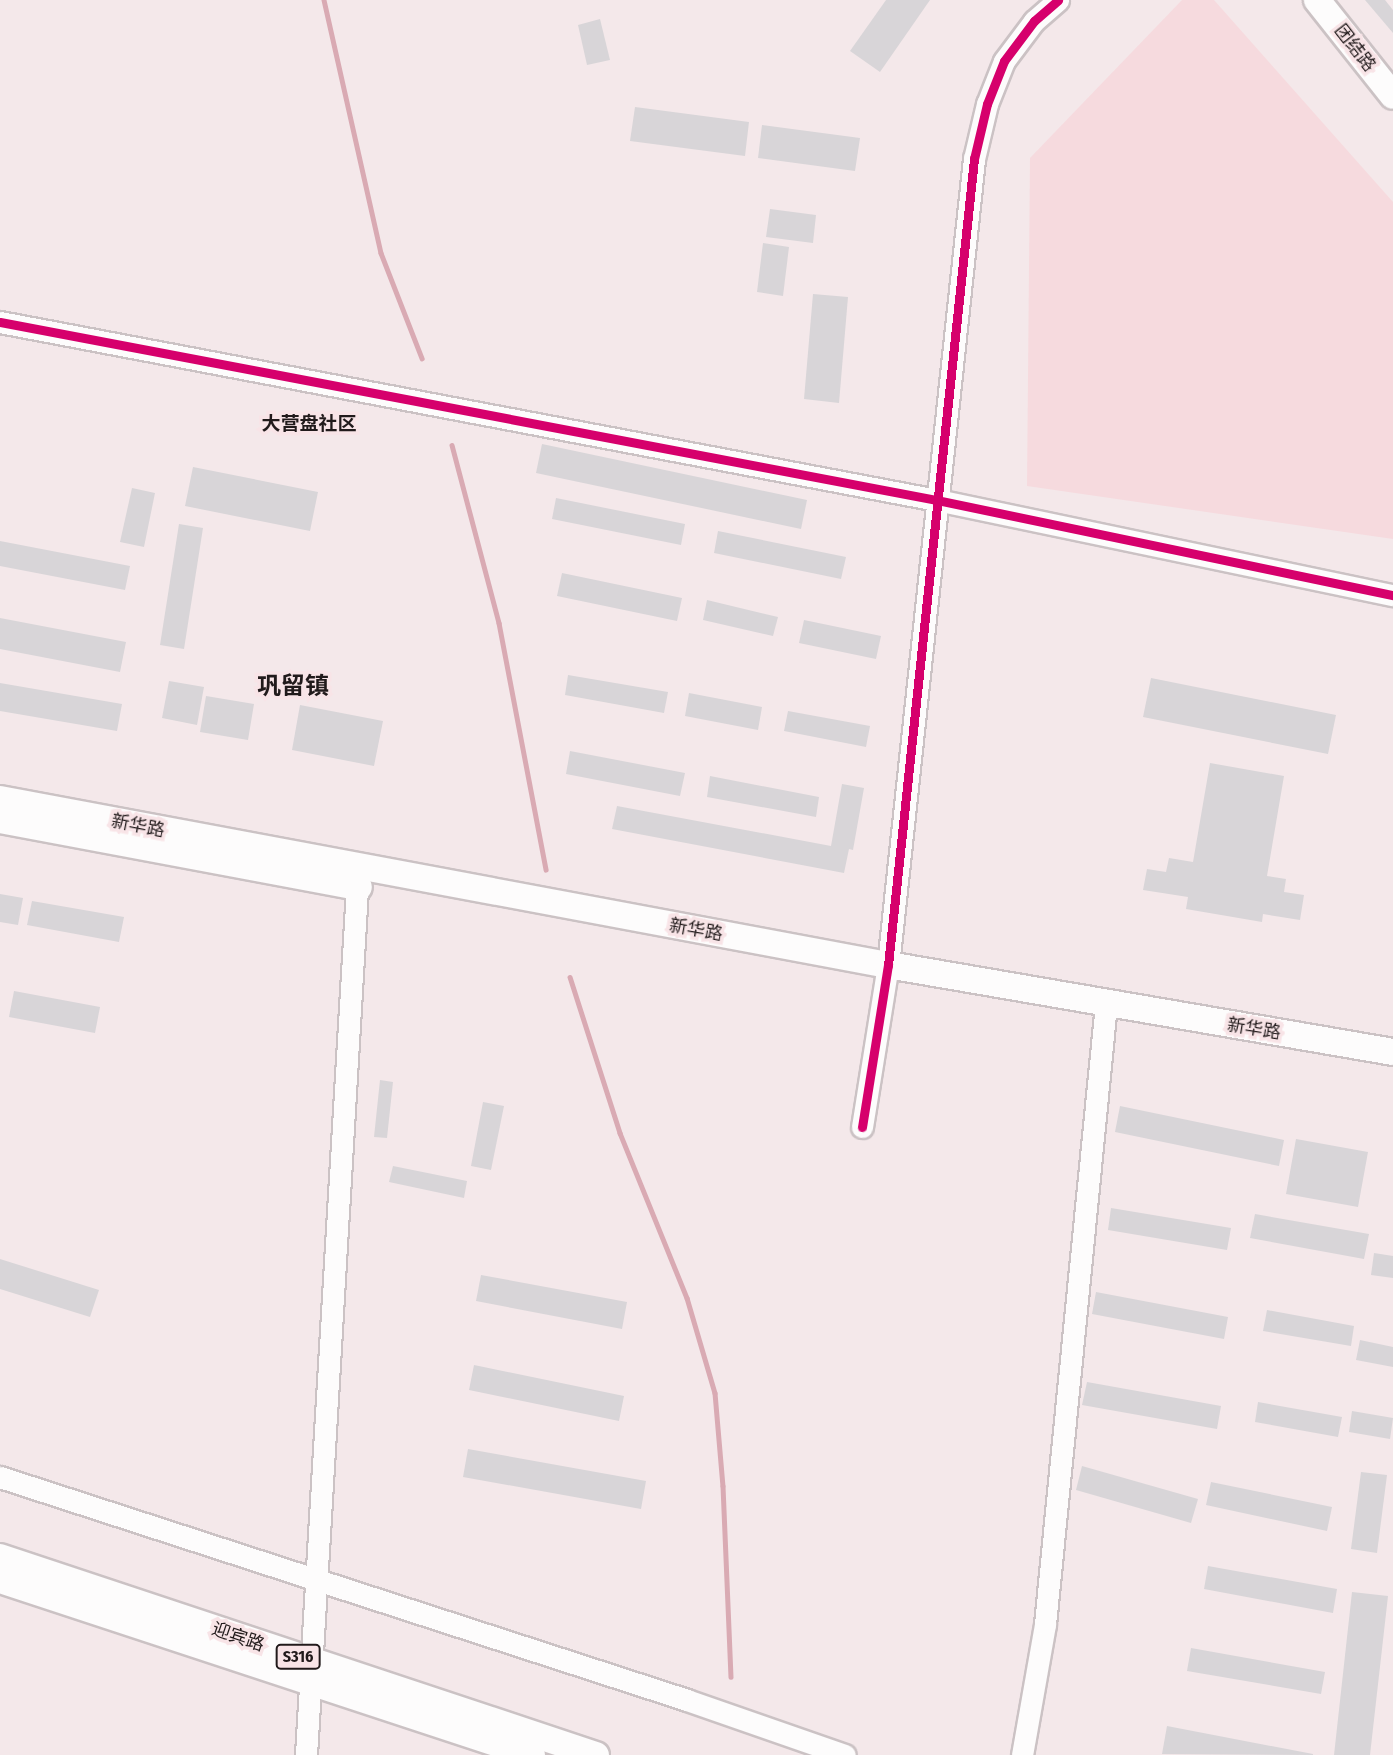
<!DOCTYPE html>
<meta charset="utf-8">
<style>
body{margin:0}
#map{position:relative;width:1393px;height:1755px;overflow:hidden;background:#f4e8ea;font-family:"Fira Sans Condensed","Noto Sans SC",sans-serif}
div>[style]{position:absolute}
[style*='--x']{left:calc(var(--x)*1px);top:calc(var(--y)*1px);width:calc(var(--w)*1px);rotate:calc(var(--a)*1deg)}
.green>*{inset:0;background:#f6dade}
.stream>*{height:4.5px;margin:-2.25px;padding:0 2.25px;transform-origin:2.25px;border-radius:2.25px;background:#d9aab3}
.building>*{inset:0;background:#d8d5d8}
.roads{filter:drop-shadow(2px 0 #cbc2c4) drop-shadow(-2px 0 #cbc2c4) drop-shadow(0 2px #cbc2c4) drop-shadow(0 -2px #cbc2c4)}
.minor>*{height:21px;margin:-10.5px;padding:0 10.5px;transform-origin:10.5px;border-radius:10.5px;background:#fdfcfc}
.major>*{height:26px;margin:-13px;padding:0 13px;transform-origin:13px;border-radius:13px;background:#fdfcfc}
.cycleway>*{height:9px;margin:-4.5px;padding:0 4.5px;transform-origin:4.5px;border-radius:4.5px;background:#d6006c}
span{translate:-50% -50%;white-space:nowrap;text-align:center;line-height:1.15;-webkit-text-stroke:7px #f8e4e7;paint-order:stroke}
.shield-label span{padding:2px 5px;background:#f8e4e7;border:2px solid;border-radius:5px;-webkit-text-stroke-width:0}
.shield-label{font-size:16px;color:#211a1b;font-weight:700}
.street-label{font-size:18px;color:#211a1b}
.neighbourhood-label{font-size:19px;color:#211a1b;font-weight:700}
.district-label{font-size:24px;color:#211a1b;font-weight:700}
</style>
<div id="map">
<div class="green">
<div style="clip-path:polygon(1182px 0,1214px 0,1393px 202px,1393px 539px,1027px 486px,1030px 158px)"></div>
</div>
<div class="stream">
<div style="--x:324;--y:0;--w:259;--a:77.3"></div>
<div style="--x:381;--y:253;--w:113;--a:68.7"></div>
<div style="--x:452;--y:445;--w:184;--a:75.2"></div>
<div style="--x:499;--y:623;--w:251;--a:79.2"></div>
<div style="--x:570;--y:977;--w:164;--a:72.2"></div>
<div style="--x:620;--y:1133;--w:178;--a:67.9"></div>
<div style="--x:687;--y:1298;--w:99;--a:73.6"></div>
<div style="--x:715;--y:1393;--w:93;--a:85.1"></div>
<div style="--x:723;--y:1486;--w:191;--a:87.6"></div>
</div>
<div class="building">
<div style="clip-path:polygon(886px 0,930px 0,880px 72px,850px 51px)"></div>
<div style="clip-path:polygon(1365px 0,1385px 0,1393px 10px,1393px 33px)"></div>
<div style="clip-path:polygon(600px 19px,610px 60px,587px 65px,578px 25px)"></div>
<div style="clip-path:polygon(635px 107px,749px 122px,745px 156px,630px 141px)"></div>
<div style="clip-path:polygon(762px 125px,860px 138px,855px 171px,758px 158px)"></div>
<div style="clip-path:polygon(770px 209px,816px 215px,813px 243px,766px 237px)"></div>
<div style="clip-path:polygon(763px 243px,789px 247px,783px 296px,757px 292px)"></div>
<div style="clip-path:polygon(813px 294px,848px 297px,839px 403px,804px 399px)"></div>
<div style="clip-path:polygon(542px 444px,807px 500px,801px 529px,536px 473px)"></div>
<div style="clip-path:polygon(193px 467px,318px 492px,310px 531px,185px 506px)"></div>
<div style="clip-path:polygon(132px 488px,155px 493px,144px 547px,120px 542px)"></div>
<div style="clip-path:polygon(556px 498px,685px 524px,681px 545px,552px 519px)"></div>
<div style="clip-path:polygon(179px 524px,203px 528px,184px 649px,160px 645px)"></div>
<div style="clip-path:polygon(718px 531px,846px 557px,841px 579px,714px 553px)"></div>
<div style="clip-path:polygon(0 541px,130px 566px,125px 590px,0 566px)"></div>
<div style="clip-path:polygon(562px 573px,682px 598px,677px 621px,557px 596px)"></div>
<div style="clip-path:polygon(707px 600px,778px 617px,773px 636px,703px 620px)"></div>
<div style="clip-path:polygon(0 618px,126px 642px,120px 672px,0 649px)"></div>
<div style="clip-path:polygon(804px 620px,881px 636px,876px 659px,799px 643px)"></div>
<div style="clip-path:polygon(568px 675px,668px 692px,664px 713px,565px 695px)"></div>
<div style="clip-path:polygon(1151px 678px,1336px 715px,1328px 754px,1143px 717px)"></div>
<div style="clip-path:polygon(169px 681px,204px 687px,197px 725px,162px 718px)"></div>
<div style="clip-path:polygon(0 683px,122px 704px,117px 731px,0 711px)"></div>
<div style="clip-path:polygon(689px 693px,762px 707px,758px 730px,685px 716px)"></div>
<div style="clip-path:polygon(206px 696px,254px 704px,248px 740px,200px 732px)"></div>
<div style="clip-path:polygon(300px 705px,383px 721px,374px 766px,292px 750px)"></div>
<div style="clip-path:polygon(788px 711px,870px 726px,866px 747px,784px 731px)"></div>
<div style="clip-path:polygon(570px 751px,685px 773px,680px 796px,566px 774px)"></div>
<div style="clip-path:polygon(1210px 763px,1284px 776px,1267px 876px,1286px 879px,1284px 892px,1304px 895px,1300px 920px,1263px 914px,1262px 922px,1186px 909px,1188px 897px,1143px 890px,1147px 869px,1166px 872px,1169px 858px,1193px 862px)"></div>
<div style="clip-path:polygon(710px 776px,819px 797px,816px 817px,707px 797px)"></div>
<div style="clip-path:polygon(842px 784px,864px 788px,853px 850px,849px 849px,844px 873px,612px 829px,617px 806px,831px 846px)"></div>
<div style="clip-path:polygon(0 894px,23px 898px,18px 925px,0 922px)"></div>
<div style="clip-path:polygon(32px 901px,124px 917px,119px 942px,27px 925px)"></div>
<div style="clip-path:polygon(14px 991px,100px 1007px,95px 1033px,9px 1017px)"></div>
<div style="clip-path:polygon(380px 1080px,393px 1082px,387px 1138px,374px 1137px)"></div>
<div style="clip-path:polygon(483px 1102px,504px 1106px,491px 1170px,471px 1166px)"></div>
<div style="clip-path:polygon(1120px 1106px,1284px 1140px,1279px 1166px,1115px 1132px)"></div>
<div style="clip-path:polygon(1296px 1139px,1368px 1152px,1358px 1207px,1286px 1194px)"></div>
<div style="clip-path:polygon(393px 1166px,467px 1181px,464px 1198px,389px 1182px)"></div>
<div style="clip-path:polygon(1111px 1208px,1231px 1228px,1227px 1250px,1108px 1230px)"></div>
<div style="clip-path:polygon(1255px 1214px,1369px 1234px,1364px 1259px,1250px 1238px)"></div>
<div style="clip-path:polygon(1374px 1253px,1393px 1256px,1393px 1278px,1371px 1275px)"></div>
<div style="clip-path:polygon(0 1259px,99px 1290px,90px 1317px,0 1289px)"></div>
<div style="clip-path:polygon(481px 1275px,627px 1302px,622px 1329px,476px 1301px)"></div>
<div style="clip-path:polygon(1096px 1292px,1228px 1317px,1224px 1339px,1092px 1314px)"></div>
<div style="clip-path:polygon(1267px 1310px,1354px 1326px,1351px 1346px,1263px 1331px)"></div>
<div style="clip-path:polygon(1360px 1340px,1393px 1347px,1393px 1367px,1356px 1360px)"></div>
<div style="clip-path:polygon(474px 1365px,624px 1396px,619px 1421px,469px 1390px)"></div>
<div style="clip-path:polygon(1087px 1382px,1221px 1406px,1217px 1429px,1082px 1405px)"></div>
<div style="clip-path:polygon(1258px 1402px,1342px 1417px,1338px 1437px,1255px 1422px)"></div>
<div style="clip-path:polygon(1352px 1411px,1393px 1418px,1390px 1439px,1349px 1432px)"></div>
<div style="clip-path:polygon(468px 1449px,646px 1481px,641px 1509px,463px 1477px)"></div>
<div style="clip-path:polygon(1082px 1466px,1198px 1499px,1191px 1523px,1076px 1490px)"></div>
<div style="clip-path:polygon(1361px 1472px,1387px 1475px,1377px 1553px,1351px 1549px)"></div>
<div style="clip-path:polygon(1211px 1482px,1332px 1507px,1327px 1531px,1206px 1505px)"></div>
<div style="clip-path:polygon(1208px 1566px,1337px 1589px,1333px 1613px,1204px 1589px)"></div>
<div style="clip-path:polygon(1352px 1592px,1388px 1596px,1370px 1755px,1334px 1755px)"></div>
<div style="clip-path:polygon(1191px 1648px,1325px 1672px,1321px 1694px,1187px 1671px)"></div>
<div style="clip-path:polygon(1167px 1726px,1313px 1754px,1313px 1755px,1162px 1754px)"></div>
</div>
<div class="roads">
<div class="minor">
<div style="--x:0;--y:322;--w:954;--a:10.76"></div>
<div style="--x:937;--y:500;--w:466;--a:11.8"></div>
<div style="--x:862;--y:1127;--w:164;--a:-80.9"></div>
<div style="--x:888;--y:965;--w:811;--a:-83.91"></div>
<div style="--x:974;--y:159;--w:57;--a:-76.7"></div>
<div style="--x:987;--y:104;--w:46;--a:-68.4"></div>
<div style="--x:1004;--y:61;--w:50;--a:-53.1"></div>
<div style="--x:1034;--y:21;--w:32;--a:-41"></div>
<div style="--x:0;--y:1477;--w:722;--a:17.98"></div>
<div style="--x:687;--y:1700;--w:167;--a:19.2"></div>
<div style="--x:306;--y:1755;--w:884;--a:-86.63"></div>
<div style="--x:1022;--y:1755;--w:133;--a:-80"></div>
<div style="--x:1045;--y:1624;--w:623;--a:-84.38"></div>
</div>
<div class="major">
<div style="--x:1317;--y:0;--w:122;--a:51.6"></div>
<div style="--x:0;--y:799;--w:903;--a:10.59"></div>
<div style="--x:888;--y:965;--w:512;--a:9.77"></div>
<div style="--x:0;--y:820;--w:365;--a:10.6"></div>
<div style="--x:0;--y:1557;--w:628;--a:18.38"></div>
<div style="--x:0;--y:1580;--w:560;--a:18.21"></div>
</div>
</div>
<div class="cycleway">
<div style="--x:0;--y:322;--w:954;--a:10.76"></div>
<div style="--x:937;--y:500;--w:466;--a:11.8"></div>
<div style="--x:862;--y:1127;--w:164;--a:-80.9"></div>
<div style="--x:888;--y:965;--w:811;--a:-83.91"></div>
<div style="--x:974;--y:159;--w:57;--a:-76.7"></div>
<div style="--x:987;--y:104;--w:46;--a:-68.4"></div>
<div style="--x:1004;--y:61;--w:50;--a:-53.1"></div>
<div style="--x:1034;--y:21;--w:32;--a:-41"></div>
</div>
<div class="shield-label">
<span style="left:298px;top:1657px">S316</span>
</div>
<div class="street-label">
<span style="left:1355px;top:48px;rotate:52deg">团结路</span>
<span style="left:138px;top:826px;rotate:11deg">新华路</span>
<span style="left:696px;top:930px;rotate:10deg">新华路</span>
<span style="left:1254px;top:1029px;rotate:9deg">新华路</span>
<span style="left:238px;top:1637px;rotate:19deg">迎宾路</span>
</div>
<div class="neighbourhood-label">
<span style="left:309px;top:424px">大营盘社区</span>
</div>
<div class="district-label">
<span style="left:293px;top:687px">巩留镇</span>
</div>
</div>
